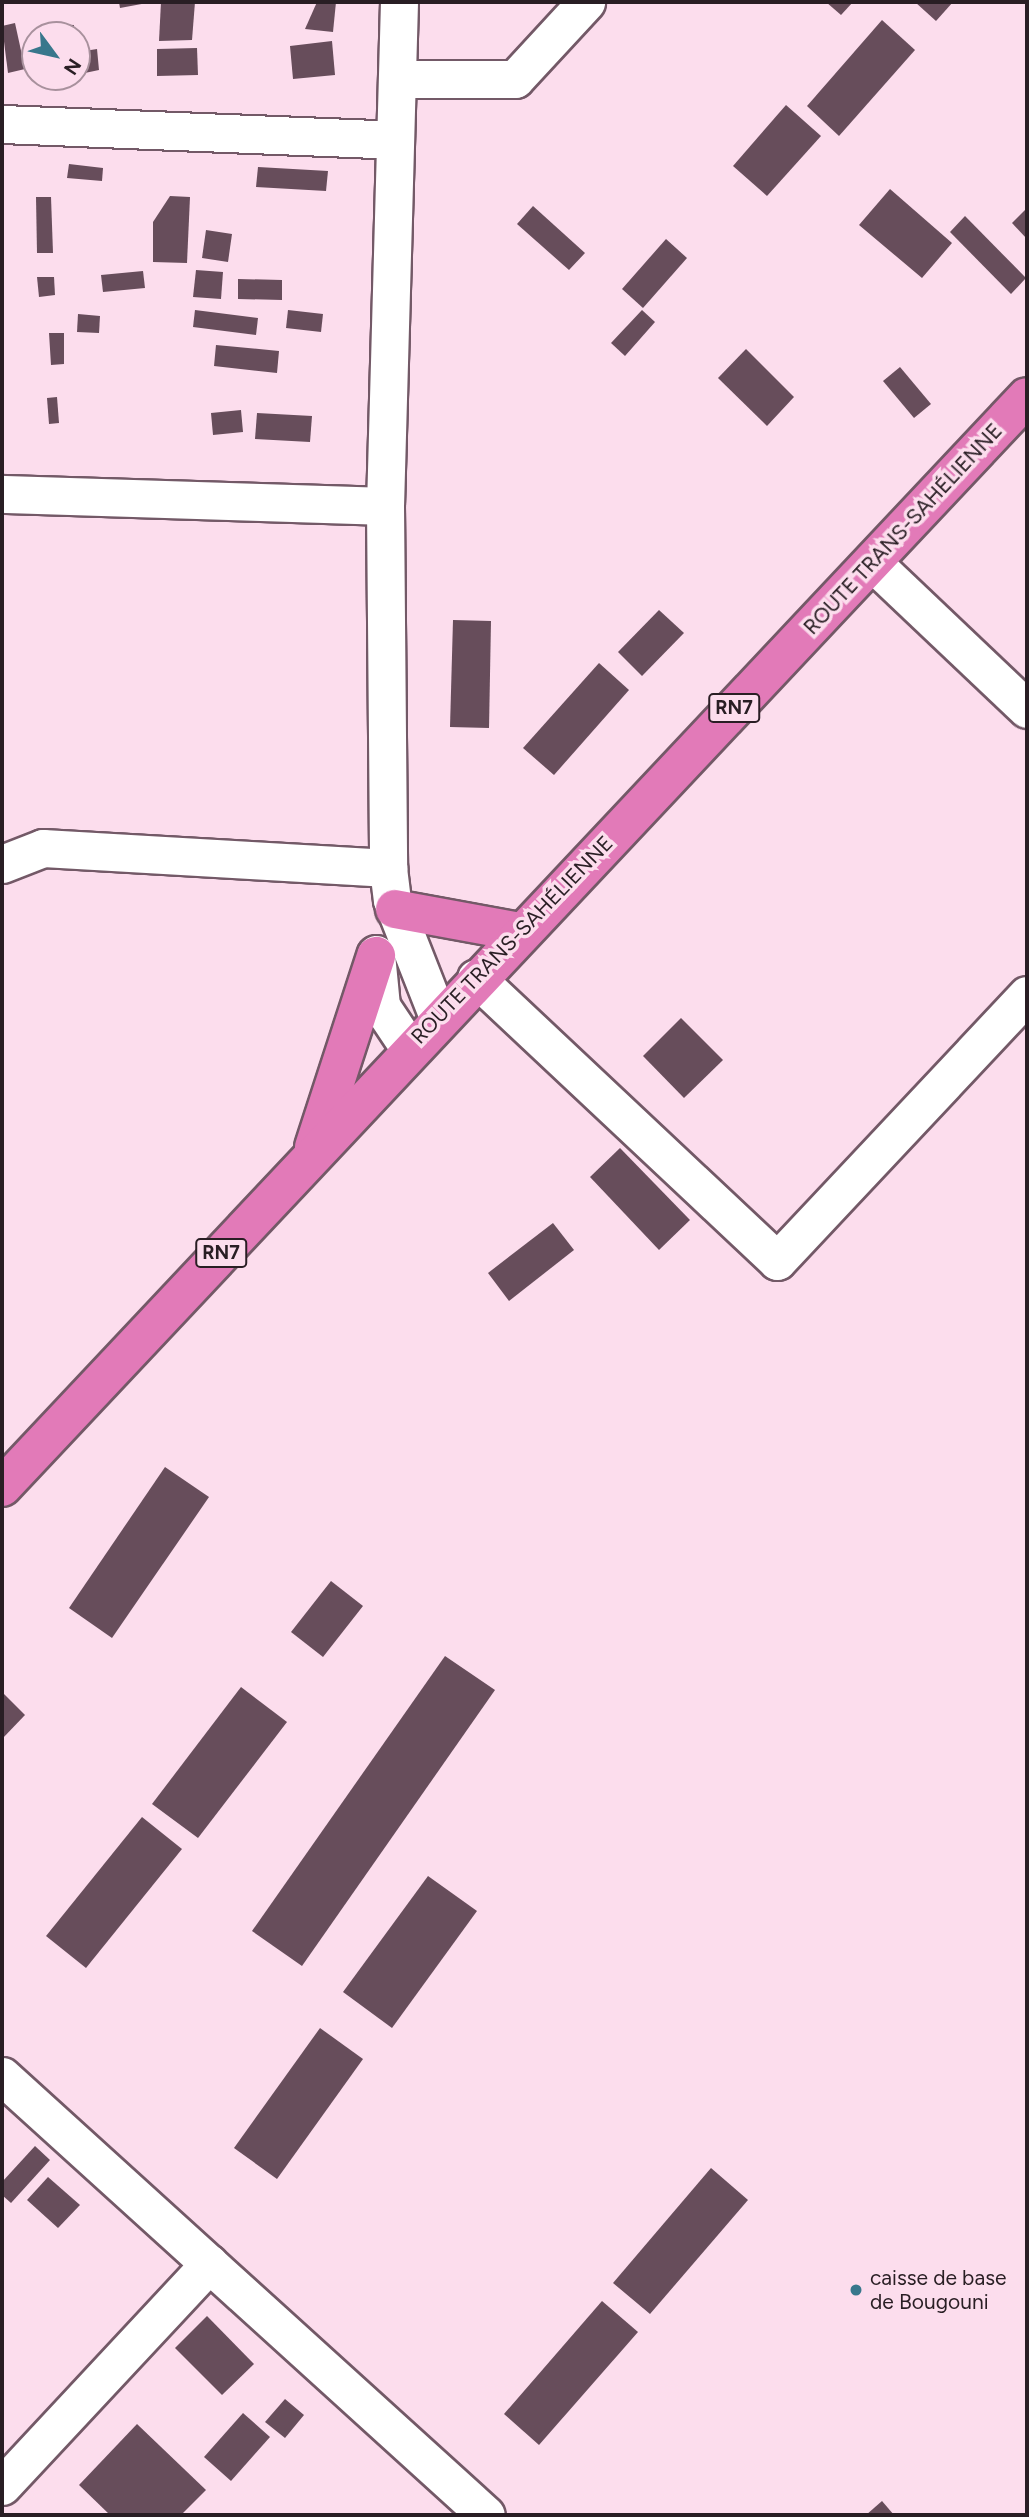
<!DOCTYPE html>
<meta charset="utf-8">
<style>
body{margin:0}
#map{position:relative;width:1029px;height:2517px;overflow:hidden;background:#fcdded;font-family:Figtree,sans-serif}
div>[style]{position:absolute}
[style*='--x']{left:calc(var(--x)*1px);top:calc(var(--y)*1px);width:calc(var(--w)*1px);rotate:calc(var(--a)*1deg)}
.building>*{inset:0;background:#674d5b}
.roads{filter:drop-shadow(2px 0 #735967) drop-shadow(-2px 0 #735967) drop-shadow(0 2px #735967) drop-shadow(0 -2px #735967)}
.minor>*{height:37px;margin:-18.5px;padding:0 18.5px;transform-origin:18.5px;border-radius:18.5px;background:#fff}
.highway>*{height:38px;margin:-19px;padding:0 19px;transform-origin:19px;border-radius:19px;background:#e27ab8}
.dots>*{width:19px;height:19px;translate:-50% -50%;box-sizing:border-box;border:4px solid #fcdded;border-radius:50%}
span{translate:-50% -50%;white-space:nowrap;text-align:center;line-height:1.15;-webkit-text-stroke:7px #fcdded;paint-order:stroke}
.shield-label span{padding:2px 5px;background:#fcdded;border:2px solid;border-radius:5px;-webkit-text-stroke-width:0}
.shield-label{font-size:19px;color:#291e24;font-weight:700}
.street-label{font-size:21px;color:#291e24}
.poi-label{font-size:21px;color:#291e24}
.left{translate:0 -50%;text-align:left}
.frame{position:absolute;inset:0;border:4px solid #291e24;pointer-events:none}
.north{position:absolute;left:21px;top:21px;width:70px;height:70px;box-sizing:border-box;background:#fcdded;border:2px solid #a8919d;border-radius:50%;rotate:123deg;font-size:19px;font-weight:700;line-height:28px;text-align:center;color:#291e24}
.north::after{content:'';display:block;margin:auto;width:24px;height:32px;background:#38778c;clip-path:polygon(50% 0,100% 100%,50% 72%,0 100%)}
</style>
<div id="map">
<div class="building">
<div style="clip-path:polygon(119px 2px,147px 2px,147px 3px,120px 8px)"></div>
<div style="clip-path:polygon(161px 2px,195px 2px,192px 40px,159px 41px)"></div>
<div style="clip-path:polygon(317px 2px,336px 2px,333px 32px,305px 29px)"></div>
<div style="clip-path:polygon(826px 2px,853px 2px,841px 15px)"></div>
<div style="clip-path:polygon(915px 2px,953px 2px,936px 21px)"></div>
<div style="clip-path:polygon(882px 20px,915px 50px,839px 136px,807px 106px)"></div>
<div style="clip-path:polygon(15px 23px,25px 69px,8px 73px,2px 26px)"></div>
<div style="clip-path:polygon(54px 24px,74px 25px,73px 35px,53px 35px)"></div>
<div style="clip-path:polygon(332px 41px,335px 75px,293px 79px,290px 46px)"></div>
<div style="clip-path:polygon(197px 48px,198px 75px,157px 76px,157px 49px)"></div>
<div style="clip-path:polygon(97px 49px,99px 70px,80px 74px,78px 52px)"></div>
<div style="clip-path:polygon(786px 105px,821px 136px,767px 196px,733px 166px)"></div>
<div style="clip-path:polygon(69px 164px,103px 168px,102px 181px,67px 178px)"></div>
<div style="clip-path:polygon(258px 167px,328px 171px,326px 191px,256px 187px)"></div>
<div style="clip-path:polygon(890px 189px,952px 243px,922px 278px,859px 225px)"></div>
<div style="clip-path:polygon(170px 196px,190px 197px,187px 263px,153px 262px,153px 222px)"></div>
<div style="clip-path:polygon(36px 197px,51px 197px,53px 253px,37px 253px)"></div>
<div style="clip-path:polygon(533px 206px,585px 253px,569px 270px,517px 224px)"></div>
<div style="clip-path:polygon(1027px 208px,1027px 239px,1012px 223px)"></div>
<div style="clip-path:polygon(965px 216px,1026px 278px,1011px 294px,950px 232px)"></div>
<div style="clip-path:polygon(206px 230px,232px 234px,228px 262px,202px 258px)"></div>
<div style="clip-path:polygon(666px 239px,687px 258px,643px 308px,622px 289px)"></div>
<div style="clip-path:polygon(196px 270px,223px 272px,221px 299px,193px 297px)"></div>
<div style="clip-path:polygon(143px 271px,145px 288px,103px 292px,101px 275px)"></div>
<div style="clip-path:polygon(37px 277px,54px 277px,55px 295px,39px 297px)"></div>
<div style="clip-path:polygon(238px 279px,282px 280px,282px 300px,238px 299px)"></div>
<div style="clip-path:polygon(195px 310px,258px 318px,256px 335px,193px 327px)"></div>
<div style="clip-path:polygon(288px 310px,323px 314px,321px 332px,286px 328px)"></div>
<div style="clip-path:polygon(642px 310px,655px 322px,625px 356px,611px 343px)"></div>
<div style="clip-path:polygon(78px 314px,100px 316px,99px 333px,77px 332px)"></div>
<div style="clip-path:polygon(49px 333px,64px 333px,64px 364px,51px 365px)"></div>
<div style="clip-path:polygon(216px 345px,279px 351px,277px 373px,214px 366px)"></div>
<div style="clip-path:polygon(746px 349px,794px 397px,767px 426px,718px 378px)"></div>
<div style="clip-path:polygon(900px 367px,931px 404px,914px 418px,883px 381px)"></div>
<div style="clip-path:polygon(57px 397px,59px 423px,49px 424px,47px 398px)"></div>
<div style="clip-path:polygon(241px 410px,243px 432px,213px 435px,211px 413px)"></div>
<div style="clip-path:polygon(257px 413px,312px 416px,310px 442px,255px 439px)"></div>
<div style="clip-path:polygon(659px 610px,684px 633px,642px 676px,618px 652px)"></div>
<div style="clip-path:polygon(453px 620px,491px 621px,489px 728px,450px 727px)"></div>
<div style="clip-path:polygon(599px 663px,629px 690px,554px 775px,523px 748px)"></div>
<div style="clip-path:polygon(681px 1018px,723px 1060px,684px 1098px,643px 1056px)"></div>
<div style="clip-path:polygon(620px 1148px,690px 1220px,659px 1250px,590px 1177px)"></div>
<div style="clip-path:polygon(553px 1223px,574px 1250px,509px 1301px,488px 1273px)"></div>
<div style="clip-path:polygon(165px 1467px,209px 1497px,112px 1638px,69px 1608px)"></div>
<div style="clip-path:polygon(331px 1581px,363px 1606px,323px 1657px,291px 1632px)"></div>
<div style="clip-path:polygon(445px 1656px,495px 1690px,302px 1966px,252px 1931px)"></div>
<div style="clip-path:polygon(241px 1687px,287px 1722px,198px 1838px,152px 1804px)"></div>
<div style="clip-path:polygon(2px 1692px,25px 1715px,2px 1739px)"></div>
<div style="clip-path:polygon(142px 1817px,182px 1849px,86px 1968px,46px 1936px)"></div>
<div style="clip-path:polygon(428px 1876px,477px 1911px,392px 2028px,343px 1992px)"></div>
<div style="clip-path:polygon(320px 2028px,363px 2059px,277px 2179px,234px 2148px)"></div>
<div style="clip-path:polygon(35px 2146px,50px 2160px,11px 2203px,2px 2195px,2px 2182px)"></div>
<div style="clip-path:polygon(711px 2168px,748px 2200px,650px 2314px,613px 2283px)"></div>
<div style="clip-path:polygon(48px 2177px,80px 2205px,58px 2228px,27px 2200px)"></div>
<div style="clip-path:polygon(602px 2301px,638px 2332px,539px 2445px,504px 2414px)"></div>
<div style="clip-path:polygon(207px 2316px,254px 2364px,222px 2395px,175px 2348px)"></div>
<div style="clip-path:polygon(285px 2399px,304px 2415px,285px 2438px,265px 2422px)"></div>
<div style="clip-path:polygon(243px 2413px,270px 2437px,231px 2481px,204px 2457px)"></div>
<div style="clip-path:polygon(137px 2424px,206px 2490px,181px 2515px,110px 2515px,79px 2485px)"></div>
<div style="clip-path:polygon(882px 2501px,894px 2515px,866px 2515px)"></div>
</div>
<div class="roads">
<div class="minor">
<div style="--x:399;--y:2;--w:504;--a:91.59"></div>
<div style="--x:385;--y:506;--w:362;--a:89.5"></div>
<div style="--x:388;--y:868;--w:32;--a:83"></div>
<div style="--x:392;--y:900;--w:126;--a:68.5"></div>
<div style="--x:397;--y:79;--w:118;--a:0"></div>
<div style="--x:515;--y:79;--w:105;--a:-47.3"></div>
<div style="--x:2;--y:124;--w:393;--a:2.3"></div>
<div style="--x:2;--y:494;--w:383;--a:1.8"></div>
<div style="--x:873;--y:563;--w:212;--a:43.5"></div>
<div style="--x:2;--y:864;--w:44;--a:-21.3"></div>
<div style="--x:43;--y:848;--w:346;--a:3.3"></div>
<div style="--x:376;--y:954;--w:52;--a:84.5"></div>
<div style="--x:381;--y:1006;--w:50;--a:56.3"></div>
<div style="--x:476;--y:978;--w:413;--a:43.2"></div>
<div style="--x:777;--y:1261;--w:365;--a:-46.8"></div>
<div style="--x:2;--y:2076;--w:653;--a:42.21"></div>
<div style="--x:2;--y:2486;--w:304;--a:-47"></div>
</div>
<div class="highway">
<div style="--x:395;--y:909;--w:127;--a:10.4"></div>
<div style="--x:314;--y:1147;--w:201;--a:-72"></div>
<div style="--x:2;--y:1487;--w:1496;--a:-46.76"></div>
</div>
</div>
<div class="dots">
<div style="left:856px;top:2290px;background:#38778c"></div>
</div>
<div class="shield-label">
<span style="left:734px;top:708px">RN7</span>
<span style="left:221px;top:1253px">RN7</span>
</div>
<div class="street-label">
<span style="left:903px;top:529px;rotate:-47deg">ROUTE TRANS-SAHÉLIENNE</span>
<span style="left:512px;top:940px;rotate:-46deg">ROUTE TRANS-SAHÉLIENNE</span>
</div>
<div class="poi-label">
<span class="left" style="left:870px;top:2290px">caisse de base<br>de Bougouni</span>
</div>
<div class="frame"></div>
<div class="north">N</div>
</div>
